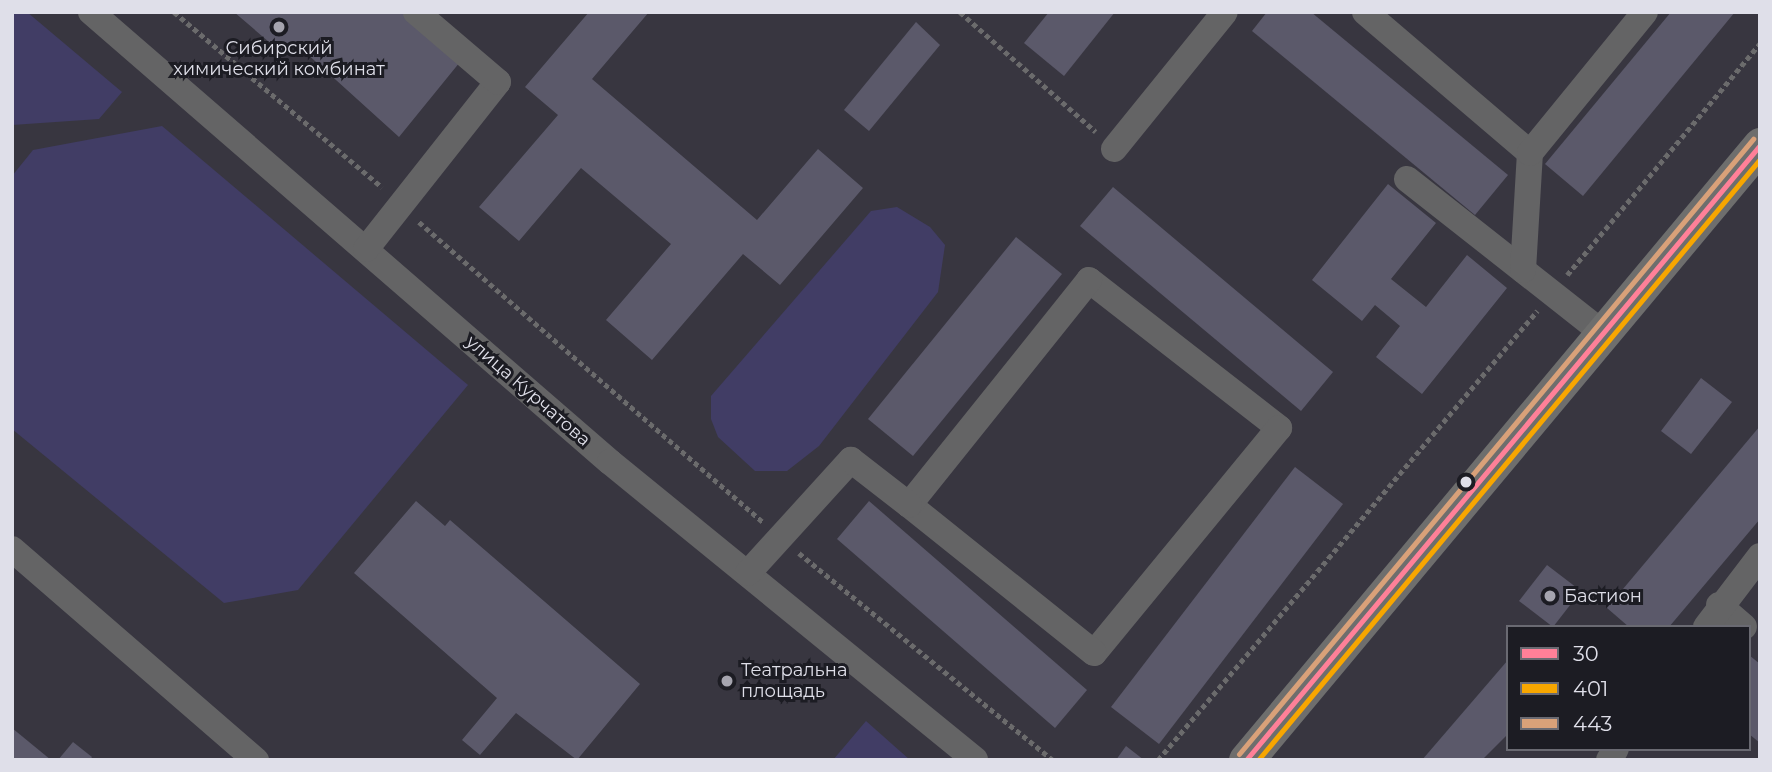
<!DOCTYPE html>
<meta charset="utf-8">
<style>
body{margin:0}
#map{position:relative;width:1772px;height:772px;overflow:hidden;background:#383640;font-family:Montserrat,sans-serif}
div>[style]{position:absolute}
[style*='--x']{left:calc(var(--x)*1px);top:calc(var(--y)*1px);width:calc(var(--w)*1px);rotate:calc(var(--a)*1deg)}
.green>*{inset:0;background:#413d65}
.building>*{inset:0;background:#5b596a}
.path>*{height:4.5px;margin-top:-2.25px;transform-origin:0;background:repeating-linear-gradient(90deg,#6b6b6c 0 5px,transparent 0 8.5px)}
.minor>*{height:26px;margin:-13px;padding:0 13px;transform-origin:13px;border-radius:13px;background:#646465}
.major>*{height:35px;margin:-17.5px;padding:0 17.5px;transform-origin:17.5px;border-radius:17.5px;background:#6e6e6d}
.bus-1>*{height:5px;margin:-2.5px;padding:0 2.5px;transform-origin:2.5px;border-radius:2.5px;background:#ff8098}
.bus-2>*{height:5px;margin:-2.5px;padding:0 2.5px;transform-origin:2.5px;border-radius:2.5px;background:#f7a600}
.bus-3>*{height:5px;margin:-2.5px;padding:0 2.5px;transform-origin:2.5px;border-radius:2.5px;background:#d9a179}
.dots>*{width:19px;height:19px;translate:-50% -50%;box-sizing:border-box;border:4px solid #1c1c23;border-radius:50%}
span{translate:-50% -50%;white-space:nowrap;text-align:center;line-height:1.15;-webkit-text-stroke:6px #1c1c23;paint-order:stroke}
.poi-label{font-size:18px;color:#dfdfe9}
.left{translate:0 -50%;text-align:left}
.street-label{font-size:18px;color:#dfdfe9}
.frame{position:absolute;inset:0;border:14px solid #dfdfe9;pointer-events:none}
.legend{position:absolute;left:1506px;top:625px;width:245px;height:126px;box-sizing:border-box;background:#1c1c23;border:2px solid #6a6a72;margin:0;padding:9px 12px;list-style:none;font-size:21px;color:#dfdfe9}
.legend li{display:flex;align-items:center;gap:14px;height:35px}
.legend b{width:35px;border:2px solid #6a6a72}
</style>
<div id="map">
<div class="green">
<div style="clip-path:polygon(12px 12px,27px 12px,122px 92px,99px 119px,12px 125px)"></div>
<div style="clip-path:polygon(162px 126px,468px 385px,298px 590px,224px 603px,12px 429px,12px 176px,33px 150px)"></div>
<div style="clip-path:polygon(897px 207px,930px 227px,945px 245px,938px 292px,819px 446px,787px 471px,755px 471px,718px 437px,711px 419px,711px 396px,871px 211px)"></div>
<div style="clip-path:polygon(866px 721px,910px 760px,833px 760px)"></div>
</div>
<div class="building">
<div style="clip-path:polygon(234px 12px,403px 12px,460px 62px,399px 137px,294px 42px,283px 54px)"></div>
<div style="clip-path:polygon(589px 12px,649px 12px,592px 79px,757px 220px,818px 149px,863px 188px,780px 285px,743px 254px,652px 360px,606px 320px,671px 244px,581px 168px,519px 241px,479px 207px,558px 115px,525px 87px)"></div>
<div style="clip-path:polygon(1049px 12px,1115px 12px,1064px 76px,1024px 43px)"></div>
<div style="clip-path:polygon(1267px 12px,1311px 12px,1508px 175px,1475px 215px,1252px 31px)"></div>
<div style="clip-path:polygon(1671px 12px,1735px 12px,1583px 196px,1545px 164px)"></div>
<div style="clip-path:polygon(916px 22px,940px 45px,869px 131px,844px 110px)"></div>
<div style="clip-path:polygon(1388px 184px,1436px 223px,1391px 279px,1426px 307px,1467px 255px,1507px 288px,1422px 394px,1376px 357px,1400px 326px,1375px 305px,1362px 321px,1312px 280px)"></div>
<div style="clip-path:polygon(1113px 187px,1333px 372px,1301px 411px,1080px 226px)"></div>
<div style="clip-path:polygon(1016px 237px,1062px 274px,913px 456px,868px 419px)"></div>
<div style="clip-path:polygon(1701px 378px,1732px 402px,1691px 454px,1661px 431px)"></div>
<div style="clip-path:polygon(1760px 426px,1760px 519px,1669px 627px,1629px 627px,1607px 608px)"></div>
<div style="clip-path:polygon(1295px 467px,1343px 504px,1159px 744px,1111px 707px)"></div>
<div style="clip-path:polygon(416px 501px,445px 526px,450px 520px,640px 684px,577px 760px,516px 713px,480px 755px,462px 740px,497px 698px,354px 573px)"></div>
<div style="clip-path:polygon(869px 501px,1087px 690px,1055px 728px,837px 539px)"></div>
<div style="clip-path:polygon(1547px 565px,1581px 591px,1553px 627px,1519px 601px)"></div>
<div style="clip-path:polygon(1749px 655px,1760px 664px,1760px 743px,1749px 734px)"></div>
<div style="clip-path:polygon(1508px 660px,1508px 734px,1482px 760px,1422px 760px)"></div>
<div style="clip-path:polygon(12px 728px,51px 760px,12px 760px)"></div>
<div style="clip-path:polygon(73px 742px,92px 757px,90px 760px,58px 760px)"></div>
<div style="clip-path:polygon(1126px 746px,1144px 760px,1116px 760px)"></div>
</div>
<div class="path">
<div style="--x:174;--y:12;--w:272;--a:40.1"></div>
<div style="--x:960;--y:12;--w:181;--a:41.4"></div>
<div style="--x:419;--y:222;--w:456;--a:41.1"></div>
<div style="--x:1567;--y:275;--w:302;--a:-50.2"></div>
<div style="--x:799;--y:553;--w:328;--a:39.2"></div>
<div style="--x:1158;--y:760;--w:588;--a:-49.83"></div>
</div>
<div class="minor">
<div style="--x:91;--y:12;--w:687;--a:40.93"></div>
<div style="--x:610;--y:462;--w:471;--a:39.2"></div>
<div style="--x:1365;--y:12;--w:217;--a:40.5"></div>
<div style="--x:1114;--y:149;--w:176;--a:-51"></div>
<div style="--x:1407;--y:179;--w:249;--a:38.2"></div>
<div style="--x:366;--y:249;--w:213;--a:-51.7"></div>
<div style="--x:498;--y:82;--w:108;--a:-139.5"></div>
<div style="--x:1523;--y:270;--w:117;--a:-86.6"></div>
<div style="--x:1530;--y:153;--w:182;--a:-50.8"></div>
<div style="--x:1089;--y:280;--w:241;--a:37.9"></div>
<div style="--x:1279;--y:428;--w:291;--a:129.4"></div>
<div style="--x:1094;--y:653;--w:237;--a:-141.3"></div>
<div style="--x:909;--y:505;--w:288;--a:-51.3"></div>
<div style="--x:12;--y:549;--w:323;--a:40.9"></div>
<div style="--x:748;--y:573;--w:153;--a:-47.7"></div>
<div style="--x:851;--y:460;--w:73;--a:37.8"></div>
<div style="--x:1719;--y:605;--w:33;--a:41"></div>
<div style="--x:1706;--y:627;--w:89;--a:-52.7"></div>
<div style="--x:1609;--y:760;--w:13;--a:-58"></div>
</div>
<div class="major">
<div style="--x:1246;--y:760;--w:802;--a:-50.11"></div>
</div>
<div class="bus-1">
<div style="--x:1246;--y:760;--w:802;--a:-50.11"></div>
</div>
<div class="bus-2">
<div style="--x:1258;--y:760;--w:783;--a:-50.13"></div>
</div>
<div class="bus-3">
<div style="--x:1239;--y:754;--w:802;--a:-50.11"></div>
</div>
<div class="dots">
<div style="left:279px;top:27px;background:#a5a4ae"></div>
<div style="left:1466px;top:482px;background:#dfdfe9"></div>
<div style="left:1550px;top:596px;background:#a5a4ae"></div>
<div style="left:727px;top:681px;background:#a5a4ae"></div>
</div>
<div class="poi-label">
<span style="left:279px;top:59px">Сибирский<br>химический комбинат</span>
<span class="left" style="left:1564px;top:596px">Бастион</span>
<span class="left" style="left:741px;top:681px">Театральна<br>площадь</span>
</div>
<div class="street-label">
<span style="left:528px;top:391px;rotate:41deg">улица Курчатова</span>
</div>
<div class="frame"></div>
<ul class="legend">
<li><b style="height:9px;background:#ff8098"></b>30</li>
<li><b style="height:9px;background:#f7a600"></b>401</li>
<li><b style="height:9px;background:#d9a179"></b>443</li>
</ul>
</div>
